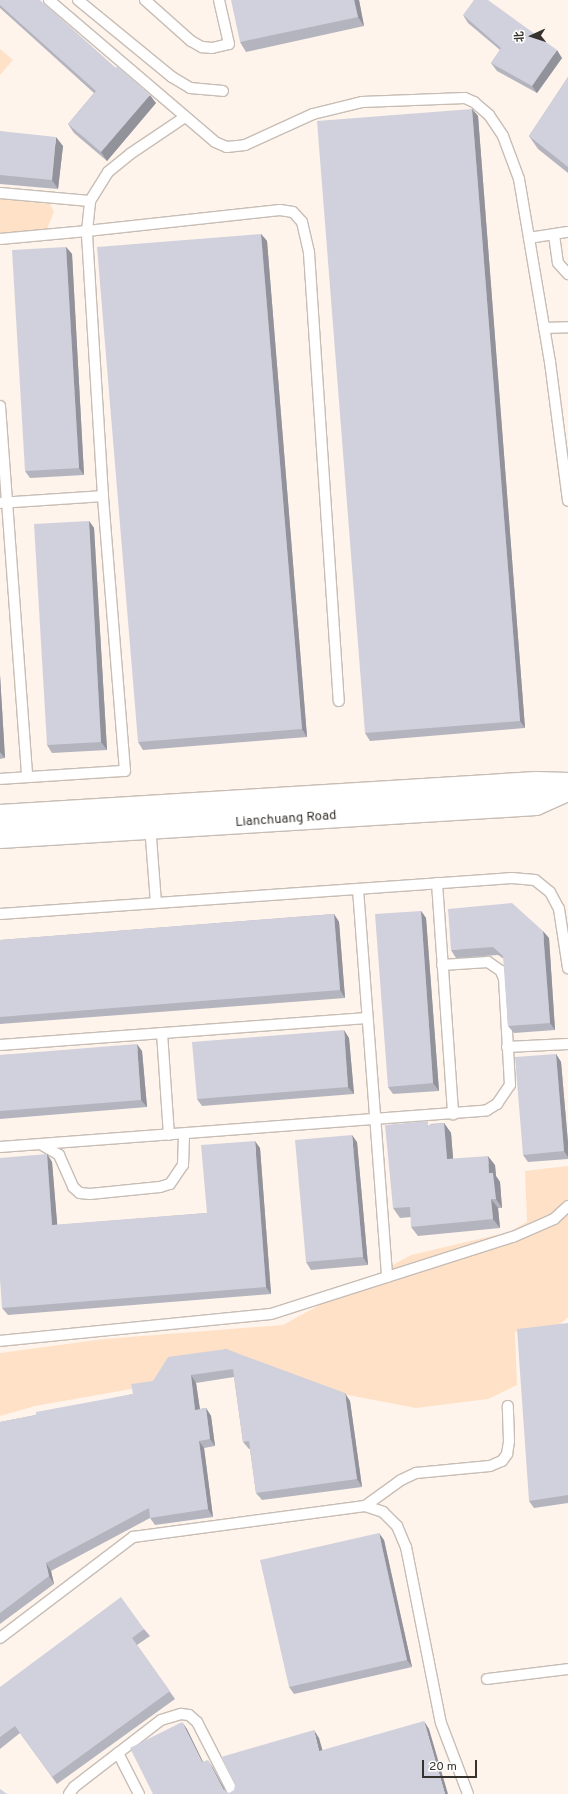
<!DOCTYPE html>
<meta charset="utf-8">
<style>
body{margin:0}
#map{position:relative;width:568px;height:1794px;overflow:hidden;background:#fef4ec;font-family:Overpass,"Noto Sans SC",sans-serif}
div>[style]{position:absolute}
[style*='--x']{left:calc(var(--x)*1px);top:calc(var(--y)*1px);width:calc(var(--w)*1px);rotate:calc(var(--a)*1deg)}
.green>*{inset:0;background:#ffe1c7}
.roads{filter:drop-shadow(1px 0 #c7bdb5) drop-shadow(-1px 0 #c7bdb5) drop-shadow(0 1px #c7bdb5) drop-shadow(0 -1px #c7bdb5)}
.lane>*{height:10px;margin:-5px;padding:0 5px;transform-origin:5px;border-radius:5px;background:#fff}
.secondary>*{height:22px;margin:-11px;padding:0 11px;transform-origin:11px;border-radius:11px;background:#fff}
.wall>*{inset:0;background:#b4b4be}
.shaded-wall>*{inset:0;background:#92929b}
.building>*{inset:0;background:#d1d1dd}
span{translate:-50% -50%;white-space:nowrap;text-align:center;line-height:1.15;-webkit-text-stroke:3.5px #fff;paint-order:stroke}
.street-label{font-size:13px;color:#36322e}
.north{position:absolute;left:512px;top:16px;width:40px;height:40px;-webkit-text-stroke:3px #fff;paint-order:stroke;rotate:267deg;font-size:11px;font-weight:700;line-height:16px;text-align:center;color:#36322e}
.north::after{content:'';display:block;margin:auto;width:14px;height:18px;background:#36322e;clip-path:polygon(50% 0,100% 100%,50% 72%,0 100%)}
.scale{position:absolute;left:422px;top:1760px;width:55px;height:18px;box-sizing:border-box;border:2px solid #36322e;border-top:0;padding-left:5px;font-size:12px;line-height:14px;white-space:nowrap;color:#36322e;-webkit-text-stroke:3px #fff;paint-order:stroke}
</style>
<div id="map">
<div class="green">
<div style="clip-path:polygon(0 49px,13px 60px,0 75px)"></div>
<div style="clip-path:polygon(0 199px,50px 204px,54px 212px,47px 229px,0 233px)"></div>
<div style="clip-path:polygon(568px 1166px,568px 1317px,558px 1326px,515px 1332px,517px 1385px,488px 1399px,416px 1408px,332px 1392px,286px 1372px,154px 1385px,35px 1406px,0 1416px,0 1353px,104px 1339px,283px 1325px,411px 1255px,509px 1232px,527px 1222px,525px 1171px)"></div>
</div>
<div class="roads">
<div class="lane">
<div style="--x:49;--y:0;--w:218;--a:40.5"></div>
<div style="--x:215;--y:142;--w:13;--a:23"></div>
<div style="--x:227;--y:147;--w:18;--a:-6"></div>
<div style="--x:245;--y:145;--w:75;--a:-24.5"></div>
<div style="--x:313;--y:114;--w:50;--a:-13.8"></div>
<div style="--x:362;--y:102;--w:103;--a:-2.2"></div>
<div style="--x:465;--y:98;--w:10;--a:24"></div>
<div style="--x:474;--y:102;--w:20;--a:41"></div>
<div style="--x:489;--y:115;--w:25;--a:56"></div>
<div style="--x:503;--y:136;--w:46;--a:69.6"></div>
<div style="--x:519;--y:179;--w:186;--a:80.4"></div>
<div style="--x:550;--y:362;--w:140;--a:82.6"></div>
<div style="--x:78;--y:0;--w:122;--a:39.3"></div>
<div style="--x:172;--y:77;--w:21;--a:31"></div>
<div style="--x:190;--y:88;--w:33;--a:5"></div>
<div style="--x:145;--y:0;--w:62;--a:41.7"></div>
<div style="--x:191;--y:41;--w:13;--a:29"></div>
<div style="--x:202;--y:47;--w:10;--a:6"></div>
<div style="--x:212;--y:48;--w:17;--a:-13"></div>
<div style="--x:229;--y:44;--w:45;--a:-102.8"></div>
<div style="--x:0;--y:193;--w:90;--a:5.1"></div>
<div style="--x:554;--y:235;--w:28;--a:82"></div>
<div style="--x:558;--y:263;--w:15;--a:48"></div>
<div style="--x:529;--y:238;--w:39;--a:-9"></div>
<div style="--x:0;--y:239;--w:87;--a:-5.3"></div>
<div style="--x:87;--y:231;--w:30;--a:-84"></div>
<div style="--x:90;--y:201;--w:34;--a:-58"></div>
<div style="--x:108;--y:172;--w:28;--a:-39"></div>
<div style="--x:130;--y:154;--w:66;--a:-33.9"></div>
<div style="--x:544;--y:328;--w:24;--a:-2"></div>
<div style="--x:0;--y:406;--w:372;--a:85.8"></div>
<div style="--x:0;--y:503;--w:103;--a:-3.9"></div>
<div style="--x:103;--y:496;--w:265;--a:-93.5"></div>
<div style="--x:87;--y:231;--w:194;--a:-6.2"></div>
<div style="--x:280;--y:210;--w:13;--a:9"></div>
<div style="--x:293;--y:212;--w:13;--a:48"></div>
<div style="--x:302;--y:222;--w:32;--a:77"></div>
<div style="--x:309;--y:253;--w:449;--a:86.2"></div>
<div style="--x:0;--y:779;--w:125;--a:-3.7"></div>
<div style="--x:125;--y:771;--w:276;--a:-94.6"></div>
<div style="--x:150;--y:825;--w:78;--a:85.6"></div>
<div style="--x:437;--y:883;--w:232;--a:86"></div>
<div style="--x:358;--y:889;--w:389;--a:85.7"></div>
<div style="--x:0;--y:914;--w:513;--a:-4.02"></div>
<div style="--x:512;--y:878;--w:23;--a:5"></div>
<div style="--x:535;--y:880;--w:19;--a:39"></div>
<div style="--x:550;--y:892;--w:19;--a:62"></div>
<div style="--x:559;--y:909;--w:60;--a:81.3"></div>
<div style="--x:162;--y:1033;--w:102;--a:86.1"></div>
<div style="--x:0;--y:1045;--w:368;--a:-4.2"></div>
<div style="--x:507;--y:1047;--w:61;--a:-2.8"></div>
<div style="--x:42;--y:1145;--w:20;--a:30"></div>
<div style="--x:59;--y:1155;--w:35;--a:66"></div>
<div style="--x:73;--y:1187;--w:9;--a:41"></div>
<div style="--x:80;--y:1193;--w:10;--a:6"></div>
<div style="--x:90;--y:1194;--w:70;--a:-5.7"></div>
<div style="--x:160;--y:1187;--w:10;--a:-17"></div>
<div style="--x:170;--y:1184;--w:23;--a:-56"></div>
<div style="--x:183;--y:1165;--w:31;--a:-88"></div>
<div style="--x:0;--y:1147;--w:488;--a:-4.3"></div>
<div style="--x:487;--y:1110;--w:12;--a:-31"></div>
<div style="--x:497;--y:1104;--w:23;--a:-56"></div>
<div style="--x:510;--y:1085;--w:106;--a:-93.2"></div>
<div style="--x:504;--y:979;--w:9;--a:-111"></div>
<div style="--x:501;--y:971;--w:16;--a:-145"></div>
<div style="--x:488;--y:962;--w:46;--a:176.3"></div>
<div style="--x:0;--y:1341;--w:272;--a:-5.7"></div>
<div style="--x:271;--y:1314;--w:254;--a:-17.7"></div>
<div style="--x:513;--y:1237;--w:45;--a:-23.7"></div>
<div style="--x:554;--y:1219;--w:19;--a:-43"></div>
<div style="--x:365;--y:1506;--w:44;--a:-35.8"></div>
<div style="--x:401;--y:1480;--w:17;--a:-25"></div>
<div style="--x:416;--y:1473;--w:74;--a:-5.4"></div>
<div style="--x:490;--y:1466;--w:13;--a:-23"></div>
<div style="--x:502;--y:1461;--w:9;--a:-54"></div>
<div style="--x:507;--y:1454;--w:13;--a:-81"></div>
<div style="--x:509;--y:1441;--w:35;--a:-92"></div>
<div style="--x:0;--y:1638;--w:167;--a:-37.2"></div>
<div style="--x:133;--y:1537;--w:234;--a:-7.6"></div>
<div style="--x:365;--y:1506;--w:19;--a:18"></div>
<div style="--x:383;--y:1512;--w:20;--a:45"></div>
<div style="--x:397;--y:1526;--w:23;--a:67"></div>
<div style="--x:406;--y:1547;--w:179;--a:78.8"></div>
<div style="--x:441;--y:1723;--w:76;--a:69.2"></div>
<div style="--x:487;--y:1679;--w:82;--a:-7"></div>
<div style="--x:118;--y:1753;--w:46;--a:62.9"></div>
<div style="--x:69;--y:1794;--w:9;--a:-54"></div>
<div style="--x:74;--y:1787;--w:110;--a:-37.6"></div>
<div style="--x:161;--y:1720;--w:21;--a:-17"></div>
<div style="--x:181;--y:1714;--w:8;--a:7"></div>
<div style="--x:189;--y:1715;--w:11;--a:41"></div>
<div style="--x:197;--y:1722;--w:81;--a:62.8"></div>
</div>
<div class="secondary">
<div style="--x:0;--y:816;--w:537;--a:-3.52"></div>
<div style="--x:536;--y:783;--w:32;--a:2"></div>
<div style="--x:0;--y:837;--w:537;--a:-3.52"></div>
<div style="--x:536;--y:804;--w:35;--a:-24"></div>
</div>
</div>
<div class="wall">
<div style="clip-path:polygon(0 0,116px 68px,156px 103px,107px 161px,74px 133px,68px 124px,94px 93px,0 8px)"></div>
<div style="clip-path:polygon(359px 0,364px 26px,246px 52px,240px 42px)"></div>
<div style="clip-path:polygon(463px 15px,562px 58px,537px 93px,497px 71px,491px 63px,500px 50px,468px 23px)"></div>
<div style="clip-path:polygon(568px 77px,568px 173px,538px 149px,529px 136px)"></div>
<div style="clip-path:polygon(472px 109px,478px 116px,525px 728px,370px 741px,365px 733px)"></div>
<div style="clip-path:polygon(0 131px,63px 146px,58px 189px,0 184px)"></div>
<div style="clip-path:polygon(261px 234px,267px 241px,307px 737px,143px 750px,138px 742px)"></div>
<div style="clip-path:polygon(66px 247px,72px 254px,84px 475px,30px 478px,25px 471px)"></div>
<div style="clip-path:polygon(89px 521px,94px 528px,107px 750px,52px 753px,47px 745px)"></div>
<div style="clip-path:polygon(0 675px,5px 758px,0 759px)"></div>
<div style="clip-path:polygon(421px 911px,426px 918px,439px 1091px,393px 1094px,388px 1087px)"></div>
<div style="clip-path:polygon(334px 914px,339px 922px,345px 998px,0 1024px,0 940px)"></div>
<div style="clip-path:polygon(549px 938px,555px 1030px,514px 1033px,508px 1026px,504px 959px,498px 955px,456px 958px,451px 950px)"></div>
<div style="clip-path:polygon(349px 1038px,354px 1094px,202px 1106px,197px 1099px)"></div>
<div style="clip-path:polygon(142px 1051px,147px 1107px,0 1119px,0 1055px)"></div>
<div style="clip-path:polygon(556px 1054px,561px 1062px,568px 1143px,568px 1159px,528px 1162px,523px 1155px)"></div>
<div style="clip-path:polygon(444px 1123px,451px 1133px,453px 1159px,495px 1165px,496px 1176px,500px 1182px,502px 1208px,498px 1208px,500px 1228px,418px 1236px,411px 1227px,411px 1217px,400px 1218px,393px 1208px,431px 1124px)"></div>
<div style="clip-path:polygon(357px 1142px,368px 1265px,311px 1270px,306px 1262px)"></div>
<div style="clip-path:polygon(260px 1148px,271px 1294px,8px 1315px,2px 1308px,47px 1154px,52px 1162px,57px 1225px,207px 1213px)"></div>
<div style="clip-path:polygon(568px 1323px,568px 1503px,534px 1508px,529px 1501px)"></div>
<div style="clip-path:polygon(226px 1349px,350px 1401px,362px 1487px,262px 1500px,256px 1493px,250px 1449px,249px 1449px,243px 1442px,234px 1377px,196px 1383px,200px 1409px,206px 1408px,211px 1416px,215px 1446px,204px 1448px,213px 1517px,155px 1525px,150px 1518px,51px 1571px,54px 1584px,0 1624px,0 1422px,36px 1415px,133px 1394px,153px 1381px)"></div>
<div style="clip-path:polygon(384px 1540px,412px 1667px,294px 1694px,289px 1687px)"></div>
<div style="clip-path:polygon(144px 1629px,150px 1636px,137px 1645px,175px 1699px,57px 1784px,20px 1733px,0 1749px,0 1687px)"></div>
</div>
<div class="shaded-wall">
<div style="clip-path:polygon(354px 0,359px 0,364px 26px,358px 17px)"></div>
<div style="clip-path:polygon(557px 50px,562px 58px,537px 93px,532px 86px)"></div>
<div style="clip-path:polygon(150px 95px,156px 103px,107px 161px,101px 152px)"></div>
<div style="clip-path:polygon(472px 109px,478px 116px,525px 728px,520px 721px)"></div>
<div style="clip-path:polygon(56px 137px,63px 146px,58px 189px,52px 180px)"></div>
<div style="clip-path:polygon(261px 234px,267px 241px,307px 737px,302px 729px)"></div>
<div style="clip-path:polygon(66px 247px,72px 254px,84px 475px,79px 468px)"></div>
<div style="clip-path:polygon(89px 521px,94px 528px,107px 750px,101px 742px)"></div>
<div style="clip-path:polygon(0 675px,5px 758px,0 752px)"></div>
<div style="clip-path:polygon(421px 911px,426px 918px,439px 1091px,433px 1083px)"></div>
<div style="clip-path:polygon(334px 914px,339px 922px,345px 998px,340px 990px)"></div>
<div style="clip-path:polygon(543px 931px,549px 938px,555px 1030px,550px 1023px)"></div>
<div style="clip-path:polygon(344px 1030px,349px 1038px,354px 1094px,348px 1087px)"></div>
<div style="clip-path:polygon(137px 1044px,142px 1051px,147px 1107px,141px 1100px)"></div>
<div style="clip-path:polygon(556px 1054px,561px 1062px,568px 1143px,568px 1157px,564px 1151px)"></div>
<div style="clip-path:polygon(444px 1123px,451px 1133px,454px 1169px,447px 1159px)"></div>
<div style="clip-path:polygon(352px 1135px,357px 1142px,368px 1265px,363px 1257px)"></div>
<div style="clip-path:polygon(255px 1141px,260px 1148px,271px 1294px,266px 1287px)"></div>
<div style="clip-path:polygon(47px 1154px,52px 1162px,58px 1233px,52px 1225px)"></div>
<div style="clip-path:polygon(488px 1156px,495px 1165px,496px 1176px,500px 1182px,502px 1208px,496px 1199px,489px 1173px)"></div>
<div style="clip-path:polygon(491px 1199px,498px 1208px,500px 1228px,493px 1219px)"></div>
<div style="clip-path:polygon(191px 1375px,196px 1383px,201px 1417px,195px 1410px)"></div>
<div style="clip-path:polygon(345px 1393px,350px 1401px,362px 1487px,357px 1479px)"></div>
<div style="clip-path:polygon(206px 1408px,211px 1416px,215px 1446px,210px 1439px)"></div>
<div style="clip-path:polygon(199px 1441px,204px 1448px,213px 1517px,208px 1509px)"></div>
<div style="clip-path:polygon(379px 1533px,384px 1540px,412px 1667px,407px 1660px)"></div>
<div style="clip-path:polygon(46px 1563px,51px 1571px,54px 1584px,49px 1576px)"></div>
<div style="clip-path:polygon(424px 1721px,429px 1729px,448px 1794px,445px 1794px)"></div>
<div style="clip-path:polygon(182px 1722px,187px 1729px,207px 1770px,202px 1762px)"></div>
<div style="clip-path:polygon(314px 1730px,319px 1738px,325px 1759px,319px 1751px)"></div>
<div style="clip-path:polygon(208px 1760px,213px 1768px,227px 1794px,223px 1789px)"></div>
</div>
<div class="building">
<div style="clip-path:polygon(0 0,40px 0,116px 68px,117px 66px,150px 95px,101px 152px,68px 124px,96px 91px,0 5px)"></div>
<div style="clip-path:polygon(231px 0,354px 0,358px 17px,240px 42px)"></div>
<div style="clip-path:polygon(474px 0,488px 0,557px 50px,532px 86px,491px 63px,501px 48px,463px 15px)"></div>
<div style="clip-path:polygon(568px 77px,568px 167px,529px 136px)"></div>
<div style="clip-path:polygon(472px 109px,520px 721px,365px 733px,317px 121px)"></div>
<div style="clip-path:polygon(0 131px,56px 137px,52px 180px,0 175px)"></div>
<div style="clip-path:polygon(261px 234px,302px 729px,138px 742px,97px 247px)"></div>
<div style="clip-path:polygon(66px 247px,79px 468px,25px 471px,12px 250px)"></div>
<div style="clip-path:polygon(89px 521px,101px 742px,47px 745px,34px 524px)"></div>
<div style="clip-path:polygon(512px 903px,543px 931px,550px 1023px,508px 1026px,503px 956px,493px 947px,451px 950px,448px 909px)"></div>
<div style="clip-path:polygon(421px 911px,433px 1083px,388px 1087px,375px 914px)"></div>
<div style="clip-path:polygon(334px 914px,340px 990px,0 1017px,0 940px)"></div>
<div style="clip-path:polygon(344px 1030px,348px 1087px,197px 1099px,192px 1042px)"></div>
<div style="clip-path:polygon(137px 1044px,141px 1100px,0 1111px,0 1055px)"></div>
<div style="clip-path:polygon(556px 1054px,564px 1151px,523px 1155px,515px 1057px)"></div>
<div style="clip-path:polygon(428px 1121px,428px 1125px,444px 1123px,447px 1159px,488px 1156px,489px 1173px,493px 1173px,496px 1199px,491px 1199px,493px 1219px,411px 1227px,410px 1207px,393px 1208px,385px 1125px)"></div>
<div style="clip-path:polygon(352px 1135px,363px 1257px,306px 1262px,295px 1140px)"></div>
<div style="clip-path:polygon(255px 1141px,266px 1287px,2px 1308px,0 1279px,0 1158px,47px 1154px,52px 1225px,207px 1213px,201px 1145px)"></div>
<div style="clip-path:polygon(568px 1323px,568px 1495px,529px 1501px,517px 1329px)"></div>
<div style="clip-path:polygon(226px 1349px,345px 1393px,357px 1479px,256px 1493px,249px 1441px,243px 1442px,233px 1369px,191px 1375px,195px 1410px,206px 1408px,210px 1439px,199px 1441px,208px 1509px,150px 1518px,149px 1508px,46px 1563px,49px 1576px,0 1613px,0 1422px,36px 1415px,36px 1412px,133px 1394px,131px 1384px,153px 1381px,168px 1357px)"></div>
<div style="clip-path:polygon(379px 1533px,407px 1660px,289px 1687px,260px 1560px)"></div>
<div style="clip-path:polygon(121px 1597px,144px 1629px,132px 1638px,170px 1691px,52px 1777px,15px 1726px,0 1737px,0 1687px)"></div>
<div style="clip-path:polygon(424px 1721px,445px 1794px,153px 1794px,130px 1748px,182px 1722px,202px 1762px,208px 1760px,223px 1789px,229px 1793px,234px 1790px,235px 1784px,221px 1757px,314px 1730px,319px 1751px)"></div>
<div style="clip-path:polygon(0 1789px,7px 1794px,0 1794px)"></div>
</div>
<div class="street-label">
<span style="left:286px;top:820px;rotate:-4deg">Lianchuang Road</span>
</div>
<div class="north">北</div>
<div class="scale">20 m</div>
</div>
